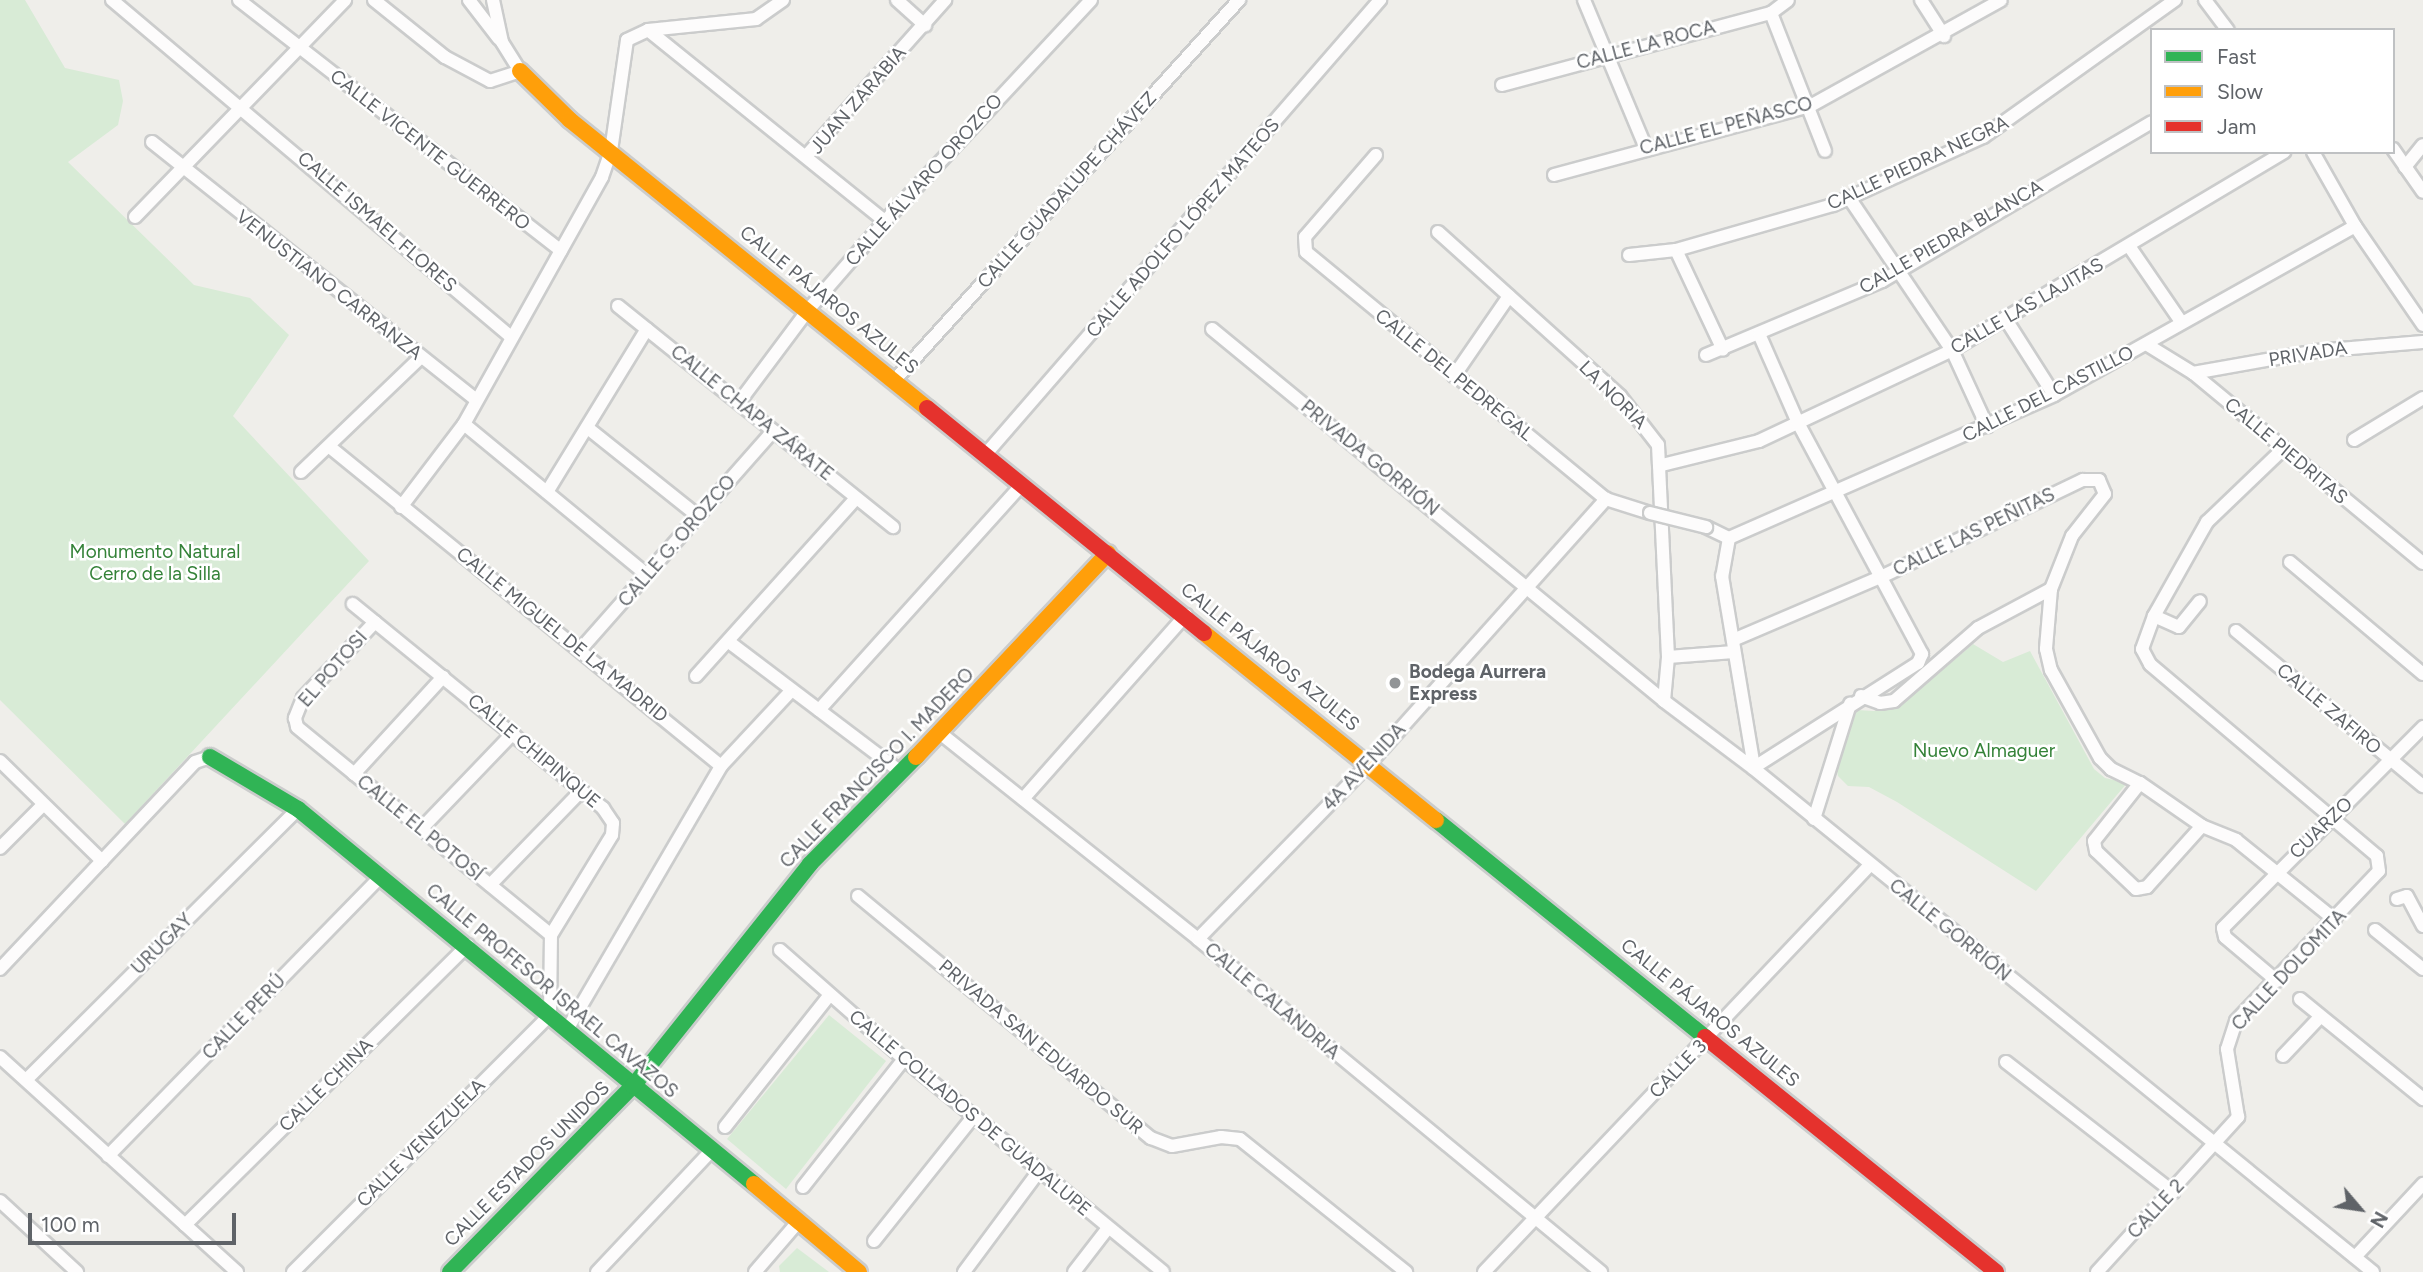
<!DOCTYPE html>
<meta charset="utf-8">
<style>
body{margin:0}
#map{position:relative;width:2423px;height:1272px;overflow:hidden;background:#efeeea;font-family:Figtree,sans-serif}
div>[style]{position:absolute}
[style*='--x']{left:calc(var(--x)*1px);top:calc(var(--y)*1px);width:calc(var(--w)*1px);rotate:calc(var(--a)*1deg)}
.green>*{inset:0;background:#d8ebd6}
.roads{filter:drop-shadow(2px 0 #cbcccc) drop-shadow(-2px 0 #cbcccc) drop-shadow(0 2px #cbcccc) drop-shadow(0 -2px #cbcccc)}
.street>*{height:12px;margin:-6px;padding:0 6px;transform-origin:6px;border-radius:6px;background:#fdfcfc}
.fast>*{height:16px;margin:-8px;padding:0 8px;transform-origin:8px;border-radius:8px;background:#30b455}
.slow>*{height:16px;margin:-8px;padding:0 8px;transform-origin:8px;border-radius:8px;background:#ff9f0a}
.jam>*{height:16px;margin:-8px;padding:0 8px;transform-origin:8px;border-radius:8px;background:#e5322d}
.bridges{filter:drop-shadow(2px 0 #cbcccc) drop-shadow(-2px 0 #cbcccc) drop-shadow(0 2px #cbcccc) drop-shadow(0 -2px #cbcccc)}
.street-bridge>*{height:12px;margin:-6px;padding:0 6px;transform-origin:6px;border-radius:6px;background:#fdfcfc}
.dots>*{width:19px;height:19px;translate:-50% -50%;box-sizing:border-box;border:4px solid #fff;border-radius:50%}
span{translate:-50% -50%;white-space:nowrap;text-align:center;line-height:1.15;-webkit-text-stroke:5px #fff;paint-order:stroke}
.street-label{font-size:19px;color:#5f6368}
.park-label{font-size:19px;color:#348238}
.poi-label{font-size:19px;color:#5f6368;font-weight:700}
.left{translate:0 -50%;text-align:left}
.legend{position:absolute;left:2150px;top:28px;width:245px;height:126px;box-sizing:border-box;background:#fff;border:2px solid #bfc1c3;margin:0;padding:9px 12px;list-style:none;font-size:21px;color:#5f6368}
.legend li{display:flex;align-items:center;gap:14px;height:35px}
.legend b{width:35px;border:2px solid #bfc1c3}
.north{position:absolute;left:2325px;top:1174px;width:70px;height:70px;-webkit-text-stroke:5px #fff;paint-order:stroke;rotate:119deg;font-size:19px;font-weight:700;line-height:28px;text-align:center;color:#5f6368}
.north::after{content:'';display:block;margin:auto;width:24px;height:32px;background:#5f6368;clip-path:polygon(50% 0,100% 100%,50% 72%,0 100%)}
.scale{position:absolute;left:28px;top:1213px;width:208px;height:32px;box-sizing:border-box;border:4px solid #5f6368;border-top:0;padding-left:9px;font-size:21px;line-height:24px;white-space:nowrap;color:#5f6368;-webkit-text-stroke:5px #fff;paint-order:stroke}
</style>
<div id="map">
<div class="green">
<div style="clip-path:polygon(0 0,25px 0,65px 68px,119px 80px,123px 101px,118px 125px,68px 162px,194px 285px,250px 298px,289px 335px,233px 416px,369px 561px,125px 824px,0 700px)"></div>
<div style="clip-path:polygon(1973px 644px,2003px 662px,2030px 651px,2094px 769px,2105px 778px,2127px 783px,2036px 891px,1897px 802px,1869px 787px,1848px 786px,1838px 776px,1836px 767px,1857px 710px,1874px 711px,1914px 694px)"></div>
<div style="clip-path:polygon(829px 1015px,886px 1061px,786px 1189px,727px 1139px)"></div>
<div style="clip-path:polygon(797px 1248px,829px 1272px,780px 1272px,779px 1266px)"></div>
</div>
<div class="roads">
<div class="street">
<div style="--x:112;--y:0;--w:522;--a:40.18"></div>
<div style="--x:239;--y:0;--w:408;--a:37.9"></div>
<div style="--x:374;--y:0;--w:91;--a:38.8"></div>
<div style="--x:445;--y:57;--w:51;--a:28.1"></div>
<div style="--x:490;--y:81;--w:32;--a:-18"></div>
<div style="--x:520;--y:71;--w:34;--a:-122"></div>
<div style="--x:502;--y:42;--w:43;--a:-102.1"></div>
<div style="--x:469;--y:0;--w:49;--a:52.4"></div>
<div style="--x:897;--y:0;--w:38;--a:42"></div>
<div style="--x:1584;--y:0;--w:160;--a:67.3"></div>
<div style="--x:1921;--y:0;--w:43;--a:57.4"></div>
<div style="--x:2205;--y:0;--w:38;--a:53"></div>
<div style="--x:1771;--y:13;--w:148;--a:68.6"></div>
<div style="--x:648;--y:30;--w:304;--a:38.9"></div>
<div style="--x:1502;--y:85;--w:278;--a:-15"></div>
<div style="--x:1771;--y:13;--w:21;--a:-37"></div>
<div style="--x:152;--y:142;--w:414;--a:38.5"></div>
<div style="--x:2393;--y:149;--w:52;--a:55.1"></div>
<div style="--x:2313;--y:152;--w:85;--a:60.4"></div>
<div style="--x:2355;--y:226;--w:120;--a:55.5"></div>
<div style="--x:807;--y:155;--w:208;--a:-48.3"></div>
<div style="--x:1376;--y:155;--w:108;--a:130.9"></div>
<div style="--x:1305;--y:237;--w:15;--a:86"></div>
<div style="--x:1306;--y:252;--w:389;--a:39.5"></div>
<div style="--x:2405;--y:167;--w:28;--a:-51"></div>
<div style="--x:1554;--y:175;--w:265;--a:-15.1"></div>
<div style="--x:1810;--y:106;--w:218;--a:-29"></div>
<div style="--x:1850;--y:199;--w:182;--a:56"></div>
<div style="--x:1952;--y:350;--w:84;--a:65.3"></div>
<div style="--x:135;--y:217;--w:302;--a:-45.9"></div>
<div style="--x:1438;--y:232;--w:245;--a:42"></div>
<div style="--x:1620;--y:396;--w:62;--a:52.2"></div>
<div style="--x:1658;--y:445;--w:212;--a:87.3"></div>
<div style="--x:2129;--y:246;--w:93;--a:55.5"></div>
<div style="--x:1676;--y:250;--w:110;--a:64.8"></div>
<div style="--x:1629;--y:255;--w:47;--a:-6.1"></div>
<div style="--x:1676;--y:250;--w:163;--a:-16"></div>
<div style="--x:1833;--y:205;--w:165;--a:-24.4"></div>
<div style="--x:1983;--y:137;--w:236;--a:-35.5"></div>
<div style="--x:618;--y:306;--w:353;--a:38.8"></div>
<div style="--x:2005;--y:318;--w:91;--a:57.5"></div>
<div style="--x:1212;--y:329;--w:585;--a:39.45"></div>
<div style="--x:1664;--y:701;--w:111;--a:37"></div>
<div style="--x:1753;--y:768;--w:799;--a:39.11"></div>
<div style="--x:2146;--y:344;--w:55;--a:31.7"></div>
<div style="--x:2193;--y:373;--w:298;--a:39.6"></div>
<div style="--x:1706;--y:355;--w:191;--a:-22.8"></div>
<div style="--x:1882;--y:281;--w:313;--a:-30.5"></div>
<div style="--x:2193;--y:373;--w:125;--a:-10.1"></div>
<div style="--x:2316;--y:351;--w:107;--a:-4.8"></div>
<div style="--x:1454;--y:376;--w:97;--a:-55.5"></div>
<div style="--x:895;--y:380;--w:513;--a:-47.85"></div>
<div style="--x:740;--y:401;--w:114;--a:-53.2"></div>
<div style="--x:808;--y:310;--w:118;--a:-49.1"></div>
<div style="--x:885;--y:221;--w:302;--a:-47"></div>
<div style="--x:464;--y:424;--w:237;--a:39.5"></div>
<div style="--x:589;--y:429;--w:139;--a:38.6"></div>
<div style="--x:2354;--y:440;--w:81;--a:-31.3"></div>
<div style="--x:331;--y:448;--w:503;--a:39.19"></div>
<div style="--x:985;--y:455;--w:603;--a:-49.04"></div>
<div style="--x:1662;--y:465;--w:100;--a:-13.9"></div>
<div style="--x:1759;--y:441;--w:213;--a:-25.2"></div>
<div style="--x:1952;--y:350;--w:387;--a:-30.8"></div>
<div style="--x:301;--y:472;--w:165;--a:-43.8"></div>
<div style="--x:547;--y:492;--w:191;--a:-58.5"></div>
<div style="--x:401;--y:507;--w:104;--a:-52.8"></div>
<div style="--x:464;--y:424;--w:283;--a:-60.8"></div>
<div style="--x:602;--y:177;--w:28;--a:-71"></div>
<div style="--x:611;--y:151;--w:112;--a:-81.8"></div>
<div style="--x:627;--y:40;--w:23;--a:-25"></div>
<div style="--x:648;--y:30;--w:109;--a:-5.8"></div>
<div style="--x:756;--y:19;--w:33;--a:-35"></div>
<div style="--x:1706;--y:527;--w:25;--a:26"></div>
<div style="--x:1729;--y:538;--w:39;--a:100"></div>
<div style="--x:1722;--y:576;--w:194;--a:80.5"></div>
<div style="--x:1729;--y:538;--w:355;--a:-23.7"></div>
<div style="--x:2054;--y:395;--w:345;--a:-29.3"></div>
<div style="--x:2290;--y:562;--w:174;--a:40.1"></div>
<div style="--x:2154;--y:616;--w:27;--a:24"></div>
<div style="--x:2179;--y:627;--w:33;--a:-51"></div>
<div style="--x:375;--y:622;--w:105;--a:133.5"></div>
<div style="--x:303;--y:698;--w:22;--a:112"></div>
<div style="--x:295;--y:718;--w:9;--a:77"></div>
<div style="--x:297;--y:727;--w:328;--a:39.3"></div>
<div style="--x:2236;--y:631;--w:243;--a:39.7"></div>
<div style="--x:1733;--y:640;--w:161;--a:-23.1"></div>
<div style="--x:1881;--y:577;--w:224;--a:-25.7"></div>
<div style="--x:2083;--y:480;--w:16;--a:0"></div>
<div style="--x:2099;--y:480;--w:15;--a:67"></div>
<div style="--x:2105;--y:494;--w:53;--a:128.2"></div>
<div style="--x:2072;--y:536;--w:57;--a:111.6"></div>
<div style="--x:2051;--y:589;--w:60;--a:94.8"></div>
<div style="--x:2046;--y:649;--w:22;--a:77"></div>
<div style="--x:2051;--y:670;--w:101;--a:60.9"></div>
<div style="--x:2100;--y:758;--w:16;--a:45"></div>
<div style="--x:2111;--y:769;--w:32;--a:26"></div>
<div style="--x:2140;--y:783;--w:75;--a:34.7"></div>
<div style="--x:2202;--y:826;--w:37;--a:22"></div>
<div style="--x:2236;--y:840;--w:127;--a:38.9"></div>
<div style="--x:729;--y:642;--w:216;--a:37.1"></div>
<div style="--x:580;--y:650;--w:292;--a:-48.6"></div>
<div style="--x:696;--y:676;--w:239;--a:-48"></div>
<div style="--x:1861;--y:696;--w:20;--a:20"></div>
<div style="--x:1880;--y:703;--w:14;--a:-8"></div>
<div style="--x:1894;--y:701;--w:111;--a:-41"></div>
<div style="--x:1978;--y:628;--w:83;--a:-28.1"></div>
<div style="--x:1664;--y:701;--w:44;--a:-84.8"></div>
<div style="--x:1668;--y:657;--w:66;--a:-4.3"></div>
<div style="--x:819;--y:710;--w:302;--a:-48"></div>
<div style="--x:940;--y:733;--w:330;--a:38.6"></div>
<div style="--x:1198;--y:939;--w:523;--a:39.57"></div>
<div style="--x:0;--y:761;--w:143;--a:44.4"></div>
<div style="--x:1753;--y:768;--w:196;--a:-32.5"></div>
<div style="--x:1918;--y:663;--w:10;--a:-66"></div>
<div style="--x:1922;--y:654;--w:260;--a:-118.2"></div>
<div style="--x:1799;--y:425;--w:99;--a:-113.7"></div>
<div style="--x:354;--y:774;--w:132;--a:-47.5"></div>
<div style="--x:2140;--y:783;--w:74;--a:128.4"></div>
<div style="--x:2094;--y:841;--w:10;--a:79"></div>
<div style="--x:2096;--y:851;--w:55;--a:43.5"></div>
<div style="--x:2136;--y:889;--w:11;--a:-10"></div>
<div style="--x:2147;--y:887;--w:82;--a:-48"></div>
<div style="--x:1023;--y:799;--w:246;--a:-48.5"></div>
<div style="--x:1814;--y:819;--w:121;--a:-72.6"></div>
<div style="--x:422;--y:828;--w:132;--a:-46.2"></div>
<div style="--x:0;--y:848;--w:61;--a:-45"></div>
<div style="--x:490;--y:885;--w:129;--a:-45.9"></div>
<div style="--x:858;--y:896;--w:380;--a:39.6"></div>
<div style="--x:1151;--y:1138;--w:22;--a:21"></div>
<div style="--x:1172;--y:1146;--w:50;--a:-10.4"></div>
<div style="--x:1221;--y:1137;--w:19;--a:6"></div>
<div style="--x:1240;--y:1139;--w:213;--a:38.7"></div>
<div style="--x:2397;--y:899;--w:10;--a:-17"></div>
<div style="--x:2407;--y:896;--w:34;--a:62"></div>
<div style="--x:2375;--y:930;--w:62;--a:39.1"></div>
<div style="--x:1198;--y:939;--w:245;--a:-45.7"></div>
<div style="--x:1369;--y:764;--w:356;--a:-48.2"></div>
<div style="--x:1606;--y:499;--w:46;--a:17.7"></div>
<div style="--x:780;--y:950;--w:165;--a:41.3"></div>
<div style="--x:904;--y:1059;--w:335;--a:39.4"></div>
<div style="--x:0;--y:969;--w:284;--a:-46.7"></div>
<div style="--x:195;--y:762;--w:16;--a:-18"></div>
<div style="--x:2277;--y:981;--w:68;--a:-139.8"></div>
<div style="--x:2225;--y:937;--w:9;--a:-103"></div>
<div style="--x:2223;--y:928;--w:284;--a:-45.1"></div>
<div style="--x:2300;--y:999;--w:159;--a:39.1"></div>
<div style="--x:568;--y:1028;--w:303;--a:-59.7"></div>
<div style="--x:721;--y:766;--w:101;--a:-47"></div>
<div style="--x:2283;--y:1056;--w:54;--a:-46.5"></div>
<div style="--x:0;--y:1057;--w:320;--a:42.2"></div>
<div style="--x:2006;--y:1062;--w:212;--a:37.9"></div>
<div style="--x:26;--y:1080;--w:384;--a:-44.9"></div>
<div style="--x:725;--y:1127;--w:167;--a:-51.6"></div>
<div style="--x:108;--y:1156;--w:390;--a:-45.7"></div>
<div style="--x:803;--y:1187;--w:163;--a:-51.7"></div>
<div style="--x:0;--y:1201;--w:105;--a:42.7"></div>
<div style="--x:185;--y:1225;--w:398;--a:-44.7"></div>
<div style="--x:874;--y:1241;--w:159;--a:-51.4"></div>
<div style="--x:2355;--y:1257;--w:100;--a:-47"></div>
<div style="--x:293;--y:1272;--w:363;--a:-45"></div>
<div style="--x:550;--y:1015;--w:80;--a:-89.3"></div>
<div style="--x:551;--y:935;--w:117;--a:-58.6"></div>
<div style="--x:612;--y:835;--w:12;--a:-85"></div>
<div style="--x:613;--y:823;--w:18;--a:-124"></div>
<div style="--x:603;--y:808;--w:323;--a:-140.8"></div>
<div style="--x:597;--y:1272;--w:166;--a:-46.7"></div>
<div style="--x:755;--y:1272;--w:66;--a:-49.3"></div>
<div style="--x:964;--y:1272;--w:126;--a:-53.4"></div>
<div style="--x:1074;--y:1272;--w:56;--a:-52.3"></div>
<div style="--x:1484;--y:1272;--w:561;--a:-46.52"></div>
<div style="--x:2097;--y:1272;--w:210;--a:-47.7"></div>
<div style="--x:2238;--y:1117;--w:69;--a:-99.2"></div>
<div style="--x:2227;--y:1049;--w:29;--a:-72"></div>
<div style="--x:2236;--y:1021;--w:207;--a:-46.4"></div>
<div style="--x:2379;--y:871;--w:15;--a:-98"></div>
<div style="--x:2377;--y:856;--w:297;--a:-139.8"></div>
<div style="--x:2150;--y:664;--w:17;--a:-118"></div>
<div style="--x:2142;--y:649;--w:35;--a:-70"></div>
<div style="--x:2154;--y:616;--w:108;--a:-60.6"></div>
<div style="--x:2207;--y:522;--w:104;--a:-43.8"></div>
</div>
<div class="fast">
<div style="--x:210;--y:757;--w:102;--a:30.6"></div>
<div style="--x:298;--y:809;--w:590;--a:39.43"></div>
<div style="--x:1436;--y:820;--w:346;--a:38.9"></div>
<div style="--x:450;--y:1272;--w:261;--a:-45.5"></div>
<div style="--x:633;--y:1086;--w:284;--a:-51.4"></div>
<div style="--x:810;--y:864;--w:151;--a:-45.3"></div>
</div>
<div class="slow">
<div style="--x:520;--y:71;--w:70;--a:44.4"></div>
<div style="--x:570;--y:120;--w:459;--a:38.9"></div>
<div style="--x:1204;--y:633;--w:298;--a:38.9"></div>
<div style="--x:916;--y:757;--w:280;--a:-46.7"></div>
<div style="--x:754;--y:1184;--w:137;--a:40"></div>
</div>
<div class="jam">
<div style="--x:927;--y:408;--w:357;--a:39.1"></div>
<div style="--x:1705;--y:1037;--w:374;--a:38.9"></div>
</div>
</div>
<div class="bridges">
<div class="street-bridge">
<div style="--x:1650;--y:513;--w:58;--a:14"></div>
</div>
</div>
<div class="dots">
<div style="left:1395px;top:683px;background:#919496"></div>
</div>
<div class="street-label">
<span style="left:1646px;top:45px;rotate:-15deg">CALLE LA ROCA</span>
<span style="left:858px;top:100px;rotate:-49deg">JUAN ZARABIA</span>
<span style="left:1726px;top:126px;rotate:-15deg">CALLE EL PEÑASCO</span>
<span style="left:430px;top:150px;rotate:38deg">CALLE VICENTE GUERRERO</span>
<span style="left:1918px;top:163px;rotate:-25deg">CALLE PIEDRA NEGRA</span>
<span style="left:924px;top:180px;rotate:-48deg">CALLE ÁLVARO OROZCO</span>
<span style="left:1067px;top:190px;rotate:-48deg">CALLE GUADALUPE CHÁVEZ</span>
<span style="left:377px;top:222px;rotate:41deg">CALLE ISMAEL FLORES</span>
<span style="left:1183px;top:228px;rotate:-49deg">CALLE ADOLFO LÓPEZ MATEOS</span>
<span style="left:1951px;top:237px;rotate:-30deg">CALLE PIEDRA BLANCA</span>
<span style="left:329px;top:285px;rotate:38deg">VENUSTIANO CARRANZA</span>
<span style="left:829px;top:300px;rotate:39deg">CALLE PÁJAROS AZULES</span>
<span style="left:2027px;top:306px;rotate:-30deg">CALLE LAS LAJITAS</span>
<span style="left:2308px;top:354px;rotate:-9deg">PRIVADA</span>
<span style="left:1454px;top:375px;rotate:39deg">CALLE DEL PEDREGAL</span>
<span style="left:2048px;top:394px;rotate:-27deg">CALLE DEL CASTILLO</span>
<span style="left:1613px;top:395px;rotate:45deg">LA NORIA</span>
<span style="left:752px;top:413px;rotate:39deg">CALLE CHAPA ZÁRATE</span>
<span style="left:2286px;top:451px;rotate:40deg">CALLE PIEDRITAS</span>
<span style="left:1370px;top:458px;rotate:39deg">PRIVADA GORRIÓN</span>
<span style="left:1974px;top:532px;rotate:-26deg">CALLE LAS PEÑITAS</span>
<span style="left:677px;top:541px;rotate:-49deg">CALLE G. OROZCO</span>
<span style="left:562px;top:635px;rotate:39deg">CALLE MIGUEL DE LA MADRID</span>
<span style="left:1270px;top:657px;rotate:39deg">CALLE PÁJAROS AZULES</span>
<span style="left:333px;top:669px;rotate:-49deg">EL POTOSI</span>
<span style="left:2329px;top:709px;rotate:40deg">CALLE ZAFIRO</span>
<span style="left:534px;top:751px;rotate:40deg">CALLE CHIPINQUE</span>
<span style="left:1364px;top:767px;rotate:-47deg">4A AVENIDA</span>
<span style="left:877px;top:768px;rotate:-46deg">CALLE FRANCISCO I. MADERO</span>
<span style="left:420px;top:828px;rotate:39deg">CALLE EL POTOSÍ</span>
<span style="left:2321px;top:828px;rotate:-44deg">CUARZO</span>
<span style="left:1950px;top:930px;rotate:39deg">CALLE GORRIÓN</span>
<span style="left:162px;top:944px;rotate:-45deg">URUGAY</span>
<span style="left:2289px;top:970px;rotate:-47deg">CALLE DOLOMITA</span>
<span style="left:552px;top:991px;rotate:40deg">CALLE PROFESOR ISRAEL CAVAZOS</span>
<span style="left:1272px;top:1001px;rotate:40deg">CALLE CALANDRIA</span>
<span style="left:1710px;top:1013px;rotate:39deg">CALLE PÁJAROS AZULES</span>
<span style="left:244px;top:1017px;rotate:-46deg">CALLE PERÚ</span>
<span style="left:1041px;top:1047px;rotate:40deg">PRIVADA SAN EDUARDO SUR</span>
<span style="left:1678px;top:1069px;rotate:-46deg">CALLE 3</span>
<span style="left:326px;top:1085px;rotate:-45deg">CALLE CHINA</span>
<span style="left:970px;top:1113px;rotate:40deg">CALLE COLLADOS DE GUADALUPE</span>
<span style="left:421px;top:1143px;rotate:-45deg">CALLE VENEZUELA</span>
<span style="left:527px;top:1164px;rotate:-45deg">CALLE ESTADOS UNIDOS</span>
<span style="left:2156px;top:1209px;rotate:-47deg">CALLE 2</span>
</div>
<div class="park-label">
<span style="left:155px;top:563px">Monumento Natural<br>Cerro de la Silla</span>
<span style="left:1984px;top:751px">Nuevo Almaguer</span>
</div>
<div class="poi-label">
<span class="left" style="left:1409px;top:683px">Bodega Aurrera<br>Express</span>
</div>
<ul class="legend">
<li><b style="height:9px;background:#30b455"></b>Fast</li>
<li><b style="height:9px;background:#ff9f0a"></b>Slow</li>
<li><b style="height:9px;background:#e5322d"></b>Jam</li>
</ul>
<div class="north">N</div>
<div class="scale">100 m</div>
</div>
